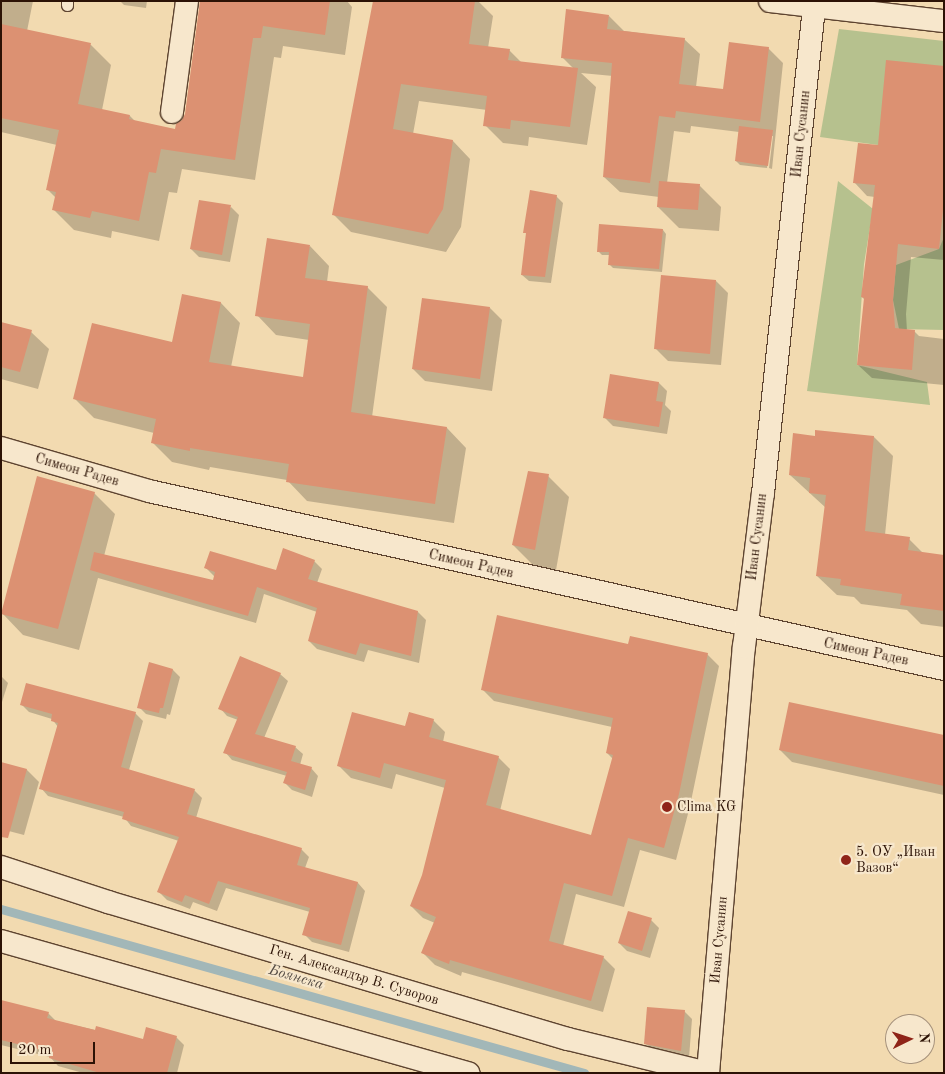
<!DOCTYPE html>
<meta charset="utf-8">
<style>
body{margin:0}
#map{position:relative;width:945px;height:1074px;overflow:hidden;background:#f2dab0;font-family:"Old Standard TT",serif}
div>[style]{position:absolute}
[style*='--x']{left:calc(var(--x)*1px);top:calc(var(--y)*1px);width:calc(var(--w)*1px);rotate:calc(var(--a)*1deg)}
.green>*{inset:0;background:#b6c18e}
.shadow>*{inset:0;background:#0003}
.stream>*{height:9px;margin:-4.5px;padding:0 4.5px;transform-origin:4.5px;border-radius:4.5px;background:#a2b7b8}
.building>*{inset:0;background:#dc9172}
.roads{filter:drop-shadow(1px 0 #5e4430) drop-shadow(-1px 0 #5e4430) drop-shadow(0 1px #5e4430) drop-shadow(0 -1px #5e4430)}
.service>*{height:11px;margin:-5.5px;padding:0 5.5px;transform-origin:5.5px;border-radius:5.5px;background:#f7e7cc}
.minor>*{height:22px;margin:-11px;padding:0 11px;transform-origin:11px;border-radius:11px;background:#f7e7cc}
.dots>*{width:14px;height:14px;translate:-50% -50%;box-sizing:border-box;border:2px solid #f7e7cc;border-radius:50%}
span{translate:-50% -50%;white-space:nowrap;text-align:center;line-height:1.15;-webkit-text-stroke:4.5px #f7e7cc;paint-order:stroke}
.street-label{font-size:14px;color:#2c1205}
.poi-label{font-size:14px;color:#2c1205}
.left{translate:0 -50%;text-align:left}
.water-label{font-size:15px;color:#554c44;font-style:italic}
.frame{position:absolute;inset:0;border:2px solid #2c1205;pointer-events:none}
.north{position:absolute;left:885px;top:1014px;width:50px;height:50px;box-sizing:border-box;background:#f7e7cc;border:1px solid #a6927c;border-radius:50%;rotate:86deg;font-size:14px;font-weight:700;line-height:20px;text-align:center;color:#2c1205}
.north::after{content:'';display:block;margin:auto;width:18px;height:22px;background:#8f2418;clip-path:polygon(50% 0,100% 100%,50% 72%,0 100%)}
.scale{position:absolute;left:10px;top:1042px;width:85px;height:22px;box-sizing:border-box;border:2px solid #2c1205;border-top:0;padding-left:6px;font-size:15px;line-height:18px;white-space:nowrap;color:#2c1205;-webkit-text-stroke:4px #f7e7cc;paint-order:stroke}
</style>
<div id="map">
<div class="green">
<div style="clip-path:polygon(839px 29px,944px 41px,944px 66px,878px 145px,820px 137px)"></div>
<div style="clip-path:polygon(838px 181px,873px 209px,864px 264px,857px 365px,927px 382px,930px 405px,807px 391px)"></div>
<div style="clip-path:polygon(944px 237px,944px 330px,899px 329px,893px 300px,896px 265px,939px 249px)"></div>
</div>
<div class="shadow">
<div style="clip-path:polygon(1px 1px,33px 1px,27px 31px,91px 45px,111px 65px,102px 110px,130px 116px,136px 122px,176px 131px,186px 114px,201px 1px,347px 1px,352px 7px,345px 55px,283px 46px,281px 58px,274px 57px,255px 180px,182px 169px,177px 193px,169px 192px,159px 241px,112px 231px,111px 238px,74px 230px,53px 209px,56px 198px,48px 190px,57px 145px,1px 132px)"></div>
<div style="clip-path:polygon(120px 1px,147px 1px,146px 8px,124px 5px)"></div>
<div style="clip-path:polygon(375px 1px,478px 1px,493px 16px,488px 48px,509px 50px,522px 63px,574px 69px,562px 57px,609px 16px,624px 31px,684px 39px,700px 54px,696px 87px,724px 90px,768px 48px,783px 63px,772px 169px,769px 168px,773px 136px,771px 136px,767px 168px,740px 165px,736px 161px,739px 132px,691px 126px,690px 133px,674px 131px,667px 183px,700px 186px,721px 207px,719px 231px,679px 228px,658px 207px,659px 197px,620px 192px,604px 177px,613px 76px,581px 73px,596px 87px,587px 145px,529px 137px,528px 146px,503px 143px,485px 125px,487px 110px,419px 101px,413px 134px,453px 141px,470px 159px,461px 227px,446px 252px,351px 232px,333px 214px)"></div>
<div style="clip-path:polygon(944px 67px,944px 260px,911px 257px,906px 314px,907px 331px,915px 332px,919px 336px,944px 339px,944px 385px,872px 378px,858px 365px,865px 300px,862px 297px,875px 197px,867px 196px,854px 182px,879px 147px)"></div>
<div style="clip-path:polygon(556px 196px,563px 203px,551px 283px,529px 281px,522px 275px,527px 235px,525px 232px)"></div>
<div style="clip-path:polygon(231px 207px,239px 215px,230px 262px,199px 257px,191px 249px)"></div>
<div style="clip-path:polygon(663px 230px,666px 234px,662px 272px,613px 268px,609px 264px,610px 255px,602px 255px,598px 251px)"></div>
<div style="clip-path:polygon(310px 246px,329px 266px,327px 282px,367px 287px,387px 307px,372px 417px,447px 428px,466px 448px,454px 523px,307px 501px,287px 480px,210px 467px,209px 470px,172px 462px,152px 442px,154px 433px,94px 418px,75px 399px,173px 344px,183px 295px,221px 303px,240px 323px,231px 367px,304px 378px,309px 340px,276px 335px,257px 315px)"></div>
<div style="clip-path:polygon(662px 276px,716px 281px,728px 293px,721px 365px,668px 361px,656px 349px)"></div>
<div style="clip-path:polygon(490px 308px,502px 320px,492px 391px,425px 381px,413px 369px)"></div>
<div style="clip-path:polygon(1px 323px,31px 332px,49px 349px,38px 389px,1px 379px)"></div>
<div style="clip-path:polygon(611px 376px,659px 383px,667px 391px,665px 405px,671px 411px,667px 434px,613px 426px,605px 418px)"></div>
<div style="clip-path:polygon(816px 437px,874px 437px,893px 456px,885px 535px,909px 539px,924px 554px,944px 556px,944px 627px,921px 624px,907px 610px,861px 604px,854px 597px,837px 595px,817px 576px,826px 508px,790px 475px)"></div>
<div style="clip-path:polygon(548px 476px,569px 497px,556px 570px,534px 566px,513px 545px)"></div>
<div style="clip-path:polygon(94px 493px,115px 514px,104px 556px,214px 581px,215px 577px,206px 568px,276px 572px,314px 561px,322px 569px,317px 583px,418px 612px,426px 620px,419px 663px,368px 650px,364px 662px,317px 649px,309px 641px,317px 612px,264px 594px,256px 623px,98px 578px,79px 650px,23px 635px,2px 613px)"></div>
<div style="clip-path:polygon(629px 645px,707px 654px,719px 666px,690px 806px,676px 860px,640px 850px,624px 907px,576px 894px,563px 946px,603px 957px,615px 969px,603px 1012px,462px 972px,461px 976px,435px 965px,423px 953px,435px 923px,423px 918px,411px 906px,423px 875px,445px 788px,396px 774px,392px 789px,351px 778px,339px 766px,406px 728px,433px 720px,445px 732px,443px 742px,498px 757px,510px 769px,500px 811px,592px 836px,613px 759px,607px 753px,612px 727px,494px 701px,482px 689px)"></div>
<div style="clip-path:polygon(150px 664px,173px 670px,180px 677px,170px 715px,167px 714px,166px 719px,146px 714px,139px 707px)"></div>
<div style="clip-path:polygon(280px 674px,288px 681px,264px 738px,295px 747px,303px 754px,300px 765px,311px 768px,318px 776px,312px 797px,292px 790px,285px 783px,287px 776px,232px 760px,225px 752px,238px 720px,227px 716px,220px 708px)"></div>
<div style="clip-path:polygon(1px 676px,8px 683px,2px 702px,1px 702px)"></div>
<div style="clip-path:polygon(21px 704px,135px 713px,143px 721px,129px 770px,194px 790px,202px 798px,196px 818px,301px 849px,309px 857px,305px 868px,358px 883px,365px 891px,349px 952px,312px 942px,304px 934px,310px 912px,226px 888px,217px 911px,193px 902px,190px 909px,167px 900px,159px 892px,179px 841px,131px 826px,124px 817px,48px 796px,41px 788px,58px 727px,52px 719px,29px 712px)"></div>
<div style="clip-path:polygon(944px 737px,944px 795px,792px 762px,780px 750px)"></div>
<div style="clip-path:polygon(1px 763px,27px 770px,39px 782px,24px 835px,1px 829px)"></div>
<div style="clip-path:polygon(651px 920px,659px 928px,650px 958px,627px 951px,619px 943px)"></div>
<div style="clip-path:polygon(1px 1001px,48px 1013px,56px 1021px,143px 1041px,176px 1037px,184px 1045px,177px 1073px,83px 1073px,58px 1066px,50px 1057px,1px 1045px)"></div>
<div style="clip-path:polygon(684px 1011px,692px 1019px,689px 1058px,653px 1051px,645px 1043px)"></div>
</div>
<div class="stream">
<div style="--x:1;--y:909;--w:606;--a:15.71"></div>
</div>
<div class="building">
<div style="clip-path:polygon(200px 1px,330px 1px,325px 35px,263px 26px,261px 38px,253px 38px,235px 160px,161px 149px,156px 173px,149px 172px,139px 221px,92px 211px,90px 218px,52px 210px,56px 192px,46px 190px,59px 130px,1px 118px,1px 24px,91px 43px,78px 104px,130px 115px,129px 119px,175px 129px,176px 124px,182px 120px,185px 114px)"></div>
<div style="clip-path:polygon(373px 1px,475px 1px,469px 44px,510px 49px,508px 60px,578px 68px,570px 127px,511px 120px,510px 129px,483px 126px,487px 96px,401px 84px,393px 129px,453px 140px,443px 209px,428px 234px,332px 215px)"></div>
<div style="clip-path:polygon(566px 9px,609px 15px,607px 29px,685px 38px,679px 84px,723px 89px,729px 42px,769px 47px,760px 122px,676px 111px,675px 118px,659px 116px,650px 183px,603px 177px,612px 63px,561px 58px)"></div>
<div style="clip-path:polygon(886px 60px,944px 66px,944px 200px,939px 249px,898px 244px,893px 300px,895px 328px,915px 330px,912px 370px,857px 365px,864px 298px,861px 297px,875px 185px,853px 183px,858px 143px,878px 145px)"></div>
<div style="clip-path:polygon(739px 126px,773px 130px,768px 166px,735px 161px)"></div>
<div style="clip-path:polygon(659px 181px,700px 184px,698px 210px,657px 207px)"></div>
<div style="clip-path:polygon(530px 190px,557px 195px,545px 277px,521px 275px,526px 233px,523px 233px)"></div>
<div style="clip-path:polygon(199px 200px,231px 205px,222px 255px,190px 249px)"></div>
<div style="clip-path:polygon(599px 224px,663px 229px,659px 269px,608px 265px,609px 252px,597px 252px)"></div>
<div style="clip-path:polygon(267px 238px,310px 245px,305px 278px,368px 286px,351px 412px,447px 427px,435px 504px,286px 482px,289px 464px,190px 448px,190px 451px,151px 443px,156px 419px,73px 399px,92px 323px,172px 342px,182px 294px,221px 302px,209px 362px,303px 377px,310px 324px,255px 316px)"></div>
<div style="clip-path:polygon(661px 275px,716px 280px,710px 354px,654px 349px)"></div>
<div style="clip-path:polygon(422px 298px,490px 307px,480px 379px,412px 369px)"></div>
<div style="clip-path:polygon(1px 322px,32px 330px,20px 372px,1px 367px)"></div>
<div style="clip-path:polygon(610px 374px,659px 382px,656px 401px,663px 402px,659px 427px,603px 418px)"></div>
<div style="clip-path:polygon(815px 430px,874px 436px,865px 531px,910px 537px,908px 550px,944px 555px,944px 611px,900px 605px,902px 594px,840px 585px,841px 579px,816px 576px,826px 495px,809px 493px,810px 478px,789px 475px,793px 433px,815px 436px)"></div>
<div style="clip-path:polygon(528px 471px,549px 474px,535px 550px,512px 545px)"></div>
<div style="clip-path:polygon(37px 476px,95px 492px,58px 629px,1px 614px)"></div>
<div style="clip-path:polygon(283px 548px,315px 560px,308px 579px,418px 611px,411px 656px,360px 643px,356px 655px,308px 641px,317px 608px,257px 587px,248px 616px,90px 570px,94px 552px,213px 580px,215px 572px,204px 568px,210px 551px,276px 570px)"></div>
<div style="clip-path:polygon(497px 615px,628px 644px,630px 636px,708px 653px,679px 794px,664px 848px,628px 838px,612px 896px,564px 883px,549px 941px,604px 956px,591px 1001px,450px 960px,449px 964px,421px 953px,436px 917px,410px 906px,422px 875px,446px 780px,384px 763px,380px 778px,337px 766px,352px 712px,405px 726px,409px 712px,434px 719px,429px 737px,499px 756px,486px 805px,591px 835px,613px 755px,606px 753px,613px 718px,481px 690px)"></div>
<div style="clip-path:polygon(240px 656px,281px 673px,255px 734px,296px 746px,291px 761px,312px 767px,305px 790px,283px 783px,287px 772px,223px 753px,238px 717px,218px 709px)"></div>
<div style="clip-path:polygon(149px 662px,173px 669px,163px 708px,160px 708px,159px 713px,137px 708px)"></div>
<div style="clip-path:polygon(26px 683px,136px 712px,121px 767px,195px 789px,187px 814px,302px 848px,297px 865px,358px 882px,341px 945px,302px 935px,310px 908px,218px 881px,209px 904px,185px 895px,182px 902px,157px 892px,179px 837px,122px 819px,124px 812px,39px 789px,58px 723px,51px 721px,52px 714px,20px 705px)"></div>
<div style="clip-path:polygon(789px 702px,944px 735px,944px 786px,779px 750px)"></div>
<div style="clip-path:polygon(1px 762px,27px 769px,8px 838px,1px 837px)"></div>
<div style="clip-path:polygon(628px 911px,652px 918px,642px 951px,618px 943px)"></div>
<div style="clip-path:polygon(1px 1000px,49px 1012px,47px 1018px,95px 1030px,96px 1026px,143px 1039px,146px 1027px,177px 1036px,167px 1073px,100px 1073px,49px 1058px,50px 1052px,1px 1040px)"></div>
<div style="clip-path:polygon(647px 1007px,685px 1010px,681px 1051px,644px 1044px)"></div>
</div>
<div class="roads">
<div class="service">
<div style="--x:67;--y:5;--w:4;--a:-90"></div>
</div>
<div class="minor">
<div style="--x:770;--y:1;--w:175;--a:6.6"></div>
<div style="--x:172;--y:112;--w:112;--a:-82.3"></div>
<div style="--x:1;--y:448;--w:154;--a:16.2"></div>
<div style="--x:149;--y:491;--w:815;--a:12.62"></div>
<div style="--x:1;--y:867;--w:113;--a:18.1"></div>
<div style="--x:108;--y:902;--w:480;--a:16.6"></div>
<div style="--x:568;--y:1039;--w:144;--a:13.7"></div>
<div style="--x:1;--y:941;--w:486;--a:15.8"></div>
<div style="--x:708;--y:1073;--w:428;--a:-85.2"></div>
<div style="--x:744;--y:647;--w:155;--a:-83"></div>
<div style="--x:763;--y:493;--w:495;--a:-84"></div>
</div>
</div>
<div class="dots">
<div style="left:667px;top:807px;background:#8f2418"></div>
<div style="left:846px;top:860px;background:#8f2418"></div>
</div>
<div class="street-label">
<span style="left:801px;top:134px;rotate:-84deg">Иван Сусанин</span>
<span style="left:77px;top:470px;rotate:16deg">Симеон Радев</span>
<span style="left:757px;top:537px;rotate:-83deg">Иван Сусанин</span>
<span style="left:471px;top:564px;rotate:13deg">Симеон Радев</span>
<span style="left:866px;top:652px;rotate:12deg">Симеон Радев</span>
<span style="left:719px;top:940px;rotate:-85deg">Иван Сусанин</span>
<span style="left:354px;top:975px;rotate:17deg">Ген. Александър В. Суворов</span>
</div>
<div class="poi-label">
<span class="left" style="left:677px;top:807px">Clima KG</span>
<span class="left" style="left:856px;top:860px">5. ОУ „Иван<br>Вазов“</span>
</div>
<div class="water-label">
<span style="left:296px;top:978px;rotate:16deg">Боянска</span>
</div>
<div class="frame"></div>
<div class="north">N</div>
<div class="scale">20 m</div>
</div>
